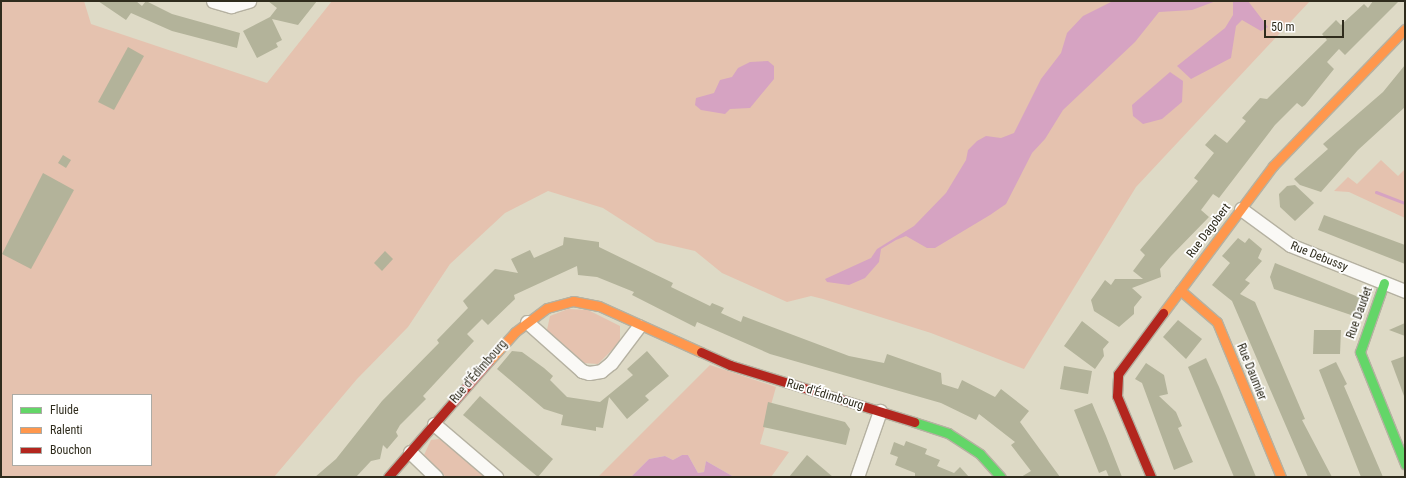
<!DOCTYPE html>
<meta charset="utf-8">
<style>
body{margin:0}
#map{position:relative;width:1406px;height:478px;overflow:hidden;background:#dedac6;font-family:"Roboto Condensed",sans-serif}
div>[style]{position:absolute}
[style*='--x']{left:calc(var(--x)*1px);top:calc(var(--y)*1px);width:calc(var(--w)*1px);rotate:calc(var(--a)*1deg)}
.green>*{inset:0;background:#e5c2af}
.water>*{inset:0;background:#d6a3c2}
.stream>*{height:3px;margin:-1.5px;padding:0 1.5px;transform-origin:1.5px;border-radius:1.5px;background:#d6a3c2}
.building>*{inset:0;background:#b3b39a}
.roads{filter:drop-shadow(1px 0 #b5b1a1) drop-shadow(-1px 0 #b5b1a1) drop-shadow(0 1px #b5b1a1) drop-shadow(0 -1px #b5b1a1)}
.street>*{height:13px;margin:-6.5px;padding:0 6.5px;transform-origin:6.5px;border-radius:6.5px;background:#faf9f6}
.fast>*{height:9px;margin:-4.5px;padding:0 4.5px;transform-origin:4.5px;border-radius:4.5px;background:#63d668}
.slow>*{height:9px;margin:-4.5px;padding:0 4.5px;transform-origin:4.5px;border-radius:4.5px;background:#ff974d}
.jam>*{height:9px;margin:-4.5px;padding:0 4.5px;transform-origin:4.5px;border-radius:4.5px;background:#b3261e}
span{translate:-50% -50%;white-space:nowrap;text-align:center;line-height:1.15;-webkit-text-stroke:3.5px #fff;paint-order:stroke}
.street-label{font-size:12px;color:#2f2c1d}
.frame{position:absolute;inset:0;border:2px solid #2f2c1d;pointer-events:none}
.legend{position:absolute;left:12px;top:394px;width:140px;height:72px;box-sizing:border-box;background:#fff;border:1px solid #acaba5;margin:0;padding:5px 7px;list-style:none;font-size:12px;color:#2f2c1d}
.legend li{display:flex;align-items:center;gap:8px;height:20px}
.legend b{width:20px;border:1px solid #acaba5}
.scale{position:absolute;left:1264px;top:20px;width:80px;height:18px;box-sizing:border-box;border:2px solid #2f2c1d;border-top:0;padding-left:5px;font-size:12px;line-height:14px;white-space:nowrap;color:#2f2c1d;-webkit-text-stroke:3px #fff;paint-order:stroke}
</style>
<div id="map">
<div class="green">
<div style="clip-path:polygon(evenodd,1px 1px,84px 1px,91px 24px,267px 83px,332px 1px,1310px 1px,1136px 187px,1024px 369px,931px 333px,823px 299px,811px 296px,787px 302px,722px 273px,695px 251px,656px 242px,603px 208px,548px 191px,505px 213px,450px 264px,408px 327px,357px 379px,274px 477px,1px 477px,1px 1px,13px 395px,151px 395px,151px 465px,13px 465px,13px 395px)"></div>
<div style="clip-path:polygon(1381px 160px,1398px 176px,1405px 169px,1405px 218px,1349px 192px,1334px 191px,1348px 177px,1357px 184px)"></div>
<div style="clip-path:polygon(568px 309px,588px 310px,620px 326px,620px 342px,598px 364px,583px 363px,547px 330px,550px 316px)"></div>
<div style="clip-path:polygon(710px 365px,776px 387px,760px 444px,789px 452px,771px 477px,734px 477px,706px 461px,704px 472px,698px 473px,688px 455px,682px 455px,673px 460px,665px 456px,649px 459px,631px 477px,598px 477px)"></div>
<div style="clip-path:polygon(439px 439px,443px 441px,485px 477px,446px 477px,424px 455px,431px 440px)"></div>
</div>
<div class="water">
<div style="clip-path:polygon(1113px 1px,1216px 1px,1192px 10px,1159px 12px,1135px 42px,1063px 110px,1045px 139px,1032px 153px,1006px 204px,990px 215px,935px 248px,927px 248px,906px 236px,896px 240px,881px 249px,879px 262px,865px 278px,849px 285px,827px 282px,825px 279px,871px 258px,877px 249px,914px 226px,946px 193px,966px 160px,968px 150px,977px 141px,986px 136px,1001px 138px,1014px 133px,1041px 79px,1061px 53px,1067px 33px,1083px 16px)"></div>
<div style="clip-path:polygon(1233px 1px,1248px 1px,1268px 27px,1261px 31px,1242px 20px,1236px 26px,1231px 58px,1191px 79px,1177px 66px,1225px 28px,1233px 15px)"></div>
<div style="clip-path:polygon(768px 61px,774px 66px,774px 79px,750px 108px,730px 109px,725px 114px,701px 110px,695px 105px,696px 98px,714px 93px,720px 80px,732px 77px,738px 68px,750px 62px)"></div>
<div style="clip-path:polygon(1170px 72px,1183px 81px,1182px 102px,1162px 119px,1143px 124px,1133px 116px,1132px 105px)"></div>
<div style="clip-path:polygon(682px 455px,688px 455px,698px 473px,704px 472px,706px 461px,734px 477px,631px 477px,649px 459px,665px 456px,673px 460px)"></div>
</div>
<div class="stream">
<div style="--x:1376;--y:192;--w:31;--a:21"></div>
</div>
<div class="building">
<div style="clip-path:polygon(98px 1px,136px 1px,142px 6px,146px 1px,172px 14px,240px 33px,237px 48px,172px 31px,131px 13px,126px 20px)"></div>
<div style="clip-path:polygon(268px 1px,317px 1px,298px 25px,272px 19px,282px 40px,276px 43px,278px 47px,257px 58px,243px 31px,270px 17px,277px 8px)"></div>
<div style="clip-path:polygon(1373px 1px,1399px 1px,1345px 55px,1339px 49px,1327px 62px,1334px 69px,1305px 105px,1302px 107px,1297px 103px,1275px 125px,1219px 198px,1213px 194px,1201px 210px,1209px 217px,1171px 256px,1160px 269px,1161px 277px,1132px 288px,1142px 297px,1134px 307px,1134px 314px,1119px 327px,1094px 311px,1091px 300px,1105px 280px,1111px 285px,1115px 279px,1143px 279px,1133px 271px,1145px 255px,1140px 250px,1198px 181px,1194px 178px,1214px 153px,1205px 145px,1215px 134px,1227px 143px,1246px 121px,1242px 118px,1260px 98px,1267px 99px,1327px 40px,1322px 34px,1336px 20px,1341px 25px,1364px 4px,1368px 8px)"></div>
<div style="clip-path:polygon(128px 47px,144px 56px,114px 110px,98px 102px)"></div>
<div style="clip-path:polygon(1405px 65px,1405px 107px,1358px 150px,1321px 192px,1300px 185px,1294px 179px,1328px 149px,1323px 144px,1383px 92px)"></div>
<div style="clip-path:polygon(63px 155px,71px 160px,66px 168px,58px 163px)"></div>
<div style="clip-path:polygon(43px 173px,74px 190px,31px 269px,2px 254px)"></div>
<div style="clip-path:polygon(1295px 185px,1314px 203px,1295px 221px,1280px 207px,1279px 194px,1287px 186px)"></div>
<div style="clip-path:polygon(1324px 215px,1405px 245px,1405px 264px,1318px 230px)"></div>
<div style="clip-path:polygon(564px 237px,599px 242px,599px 247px,673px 283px,671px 287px,710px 306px,712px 303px,724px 308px,721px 313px,741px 322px,743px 316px,849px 356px,884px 363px,887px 354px,941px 373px,942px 384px,958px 389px,962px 380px,995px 397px,1001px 389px,1029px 411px,1020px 422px,1060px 477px,1021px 477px,1031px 471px,1011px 445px,1015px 442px,979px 414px,976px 420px,941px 403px,770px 354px,697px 322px,695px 327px,632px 295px,634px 292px,597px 277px,578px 275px,577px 266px,514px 295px,515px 299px,488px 325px,482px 319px,467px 334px,474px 341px,423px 396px,426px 399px,400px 425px,396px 432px,398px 436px,387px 449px,383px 445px,380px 459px,371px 461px,356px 477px,315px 477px,336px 459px,382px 401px,439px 343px,437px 340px,468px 308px,463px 301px,495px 269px,518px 273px,511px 259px,530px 250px,534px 258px,563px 245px)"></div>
<div style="clip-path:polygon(1238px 238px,1245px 243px,1249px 238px,1262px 249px,1258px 258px,1262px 261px,1245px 280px,1250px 283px,1240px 294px,1255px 302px,1305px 419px,1302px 420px,1332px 477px,1308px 477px,1232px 301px,1212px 285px,1230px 263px,1222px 256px)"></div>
<div style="clip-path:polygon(385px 251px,393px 259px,382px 271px,374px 263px)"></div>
<div style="clip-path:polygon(1275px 263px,1361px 298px,1354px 316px,1274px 289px,1270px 277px)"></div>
<div style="clip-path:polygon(1178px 320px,1202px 339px,1186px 359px,1163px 337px)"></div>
<div style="clip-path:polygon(1082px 321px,1109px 342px,1103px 349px,1104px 356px,1095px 369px,1064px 346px)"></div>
<div style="clip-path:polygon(1405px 323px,1405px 336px,1389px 330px)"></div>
<div style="clip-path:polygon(1314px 330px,1341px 330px,1340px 354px,1313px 354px)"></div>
<div style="clip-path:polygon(512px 351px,522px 352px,544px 368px,553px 376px,550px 380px,567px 397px,600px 402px,633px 375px,627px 369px,647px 351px,669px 376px,645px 396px,649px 400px,627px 419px,609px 397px,603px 428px,596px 427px,596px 431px,561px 425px,563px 415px,544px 409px,497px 369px)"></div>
<div style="clip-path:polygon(1405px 356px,1405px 396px,1404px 396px,1391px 361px)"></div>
<div style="clip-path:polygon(1206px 358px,1219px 387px,1256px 477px,1234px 477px,1188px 367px)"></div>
<div style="clip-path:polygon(1336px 362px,1347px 384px,1344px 386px,1383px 477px,1361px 477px,1319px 370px)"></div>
<div style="clip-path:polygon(1146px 363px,1164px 375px,1168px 394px,1159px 396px,1176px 412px,1182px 426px,1178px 428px,1193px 462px,1174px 470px,1142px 383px,1135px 379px)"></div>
<div style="clip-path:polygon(1064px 366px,1092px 371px,1088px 394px,1060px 389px)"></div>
<div style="clip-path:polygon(480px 396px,553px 459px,538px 477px,463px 415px)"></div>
<div style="clip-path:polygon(768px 402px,845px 422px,850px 429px,846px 445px,763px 427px)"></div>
<div style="clip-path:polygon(1092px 403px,1106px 436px,1122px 477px,1109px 477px,1106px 470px,1099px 473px,1074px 410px)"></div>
<div style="clip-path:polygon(906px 441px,927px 449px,925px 454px,940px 460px,937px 466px,954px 473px,960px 467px,969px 477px,915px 477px,915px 473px,895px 465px,898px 457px,890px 454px,894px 442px,904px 446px)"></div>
<div style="clip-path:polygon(807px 455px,833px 477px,789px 477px)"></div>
</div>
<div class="roads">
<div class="street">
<div style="--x:213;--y:1;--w:19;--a:16"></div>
<div style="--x:231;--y:6;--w:19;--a:-16"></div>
<div style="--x:1241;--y:209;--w:61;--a:36.3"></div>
<div style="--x:1290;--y:245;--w:124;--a:21.8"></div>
<div style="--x:527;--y:322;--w:74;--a:41.7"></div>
<div style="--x:582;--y:371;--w:7;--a:16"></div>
<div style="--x:589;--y:373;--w:12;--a:-9"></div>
<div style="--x:601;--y:371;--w:13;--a:-39"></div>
<div style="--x:611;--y:363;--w:46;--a:-52.9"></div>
<div style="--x:434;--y:424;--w:82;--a:40.5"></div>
<div style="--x:410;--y:452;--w:36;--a:44"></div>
<div style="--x:857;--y:477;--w:70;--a:-70.8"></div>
</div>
<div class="fast">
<div style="--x:1384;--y:283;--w:73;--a:109.2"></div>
<div style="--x:1360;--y:352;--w:121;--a:68.1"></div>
<div style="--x:914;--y:422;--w:36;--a:18"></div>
<div style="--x:948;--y:433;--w:38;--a:33"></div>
<div style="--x:980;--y:454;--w:31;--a:48"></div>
</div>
<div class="slow">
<div style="--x:1180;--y:290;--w:49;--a:40.9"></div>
<div style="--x:1217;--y:322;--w:168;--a:67.6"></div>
<div style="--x:1163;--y:313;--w:184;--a:-53.2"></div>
<div style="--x:1273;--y:166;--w:190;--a:-46.1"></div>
<div style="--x:489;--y:361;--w:39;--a:-48"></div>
<div style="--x:515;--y:332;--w:40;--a:-37"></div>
<div style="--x:547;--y:308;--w:27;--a:-15"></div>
<div style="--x:573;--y:301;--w:26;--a:11"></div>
<div style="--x:599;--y:306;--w:112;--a:24.3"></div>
</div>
<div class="jam">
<div style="--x:701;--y:352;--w:32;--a:24"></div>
<div style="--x:730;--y:365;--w:193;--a:17.2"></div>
<div style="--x:388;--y:477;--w:154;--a:-49"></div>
<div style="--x:1151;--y:477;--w:88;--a:-112.8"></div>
<div style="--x:1117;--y:396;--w:22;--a:-87"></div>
<div style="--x:1118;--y:374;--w:76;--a:-53.6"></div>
</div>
</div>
<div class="street-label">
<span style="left:1209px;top:231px;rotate:-53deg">Rue Dagobert</span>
<span style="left:1319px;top:257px;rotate:22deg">Rue Debussy</span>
<span style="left:1360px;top:313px;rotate:-70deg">Rue Daudet</span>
<span style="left:479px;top:372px;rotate:-49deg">Rue d'Édimbourg</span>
<span style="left:1251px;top:372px;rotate:68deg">Rue Daumier</span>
<span style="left:825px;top:395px;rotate:17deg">Rue d'Édimbourg</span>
</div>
<div class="frame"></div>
<ul class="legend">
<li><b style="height:5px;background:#63d668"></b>Fluide</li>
<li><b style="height:5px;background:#ff974d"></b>Ralenti</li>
<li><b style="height:5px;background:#b3261e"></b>Bouchon</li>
</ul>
<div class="scale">50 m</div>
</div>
